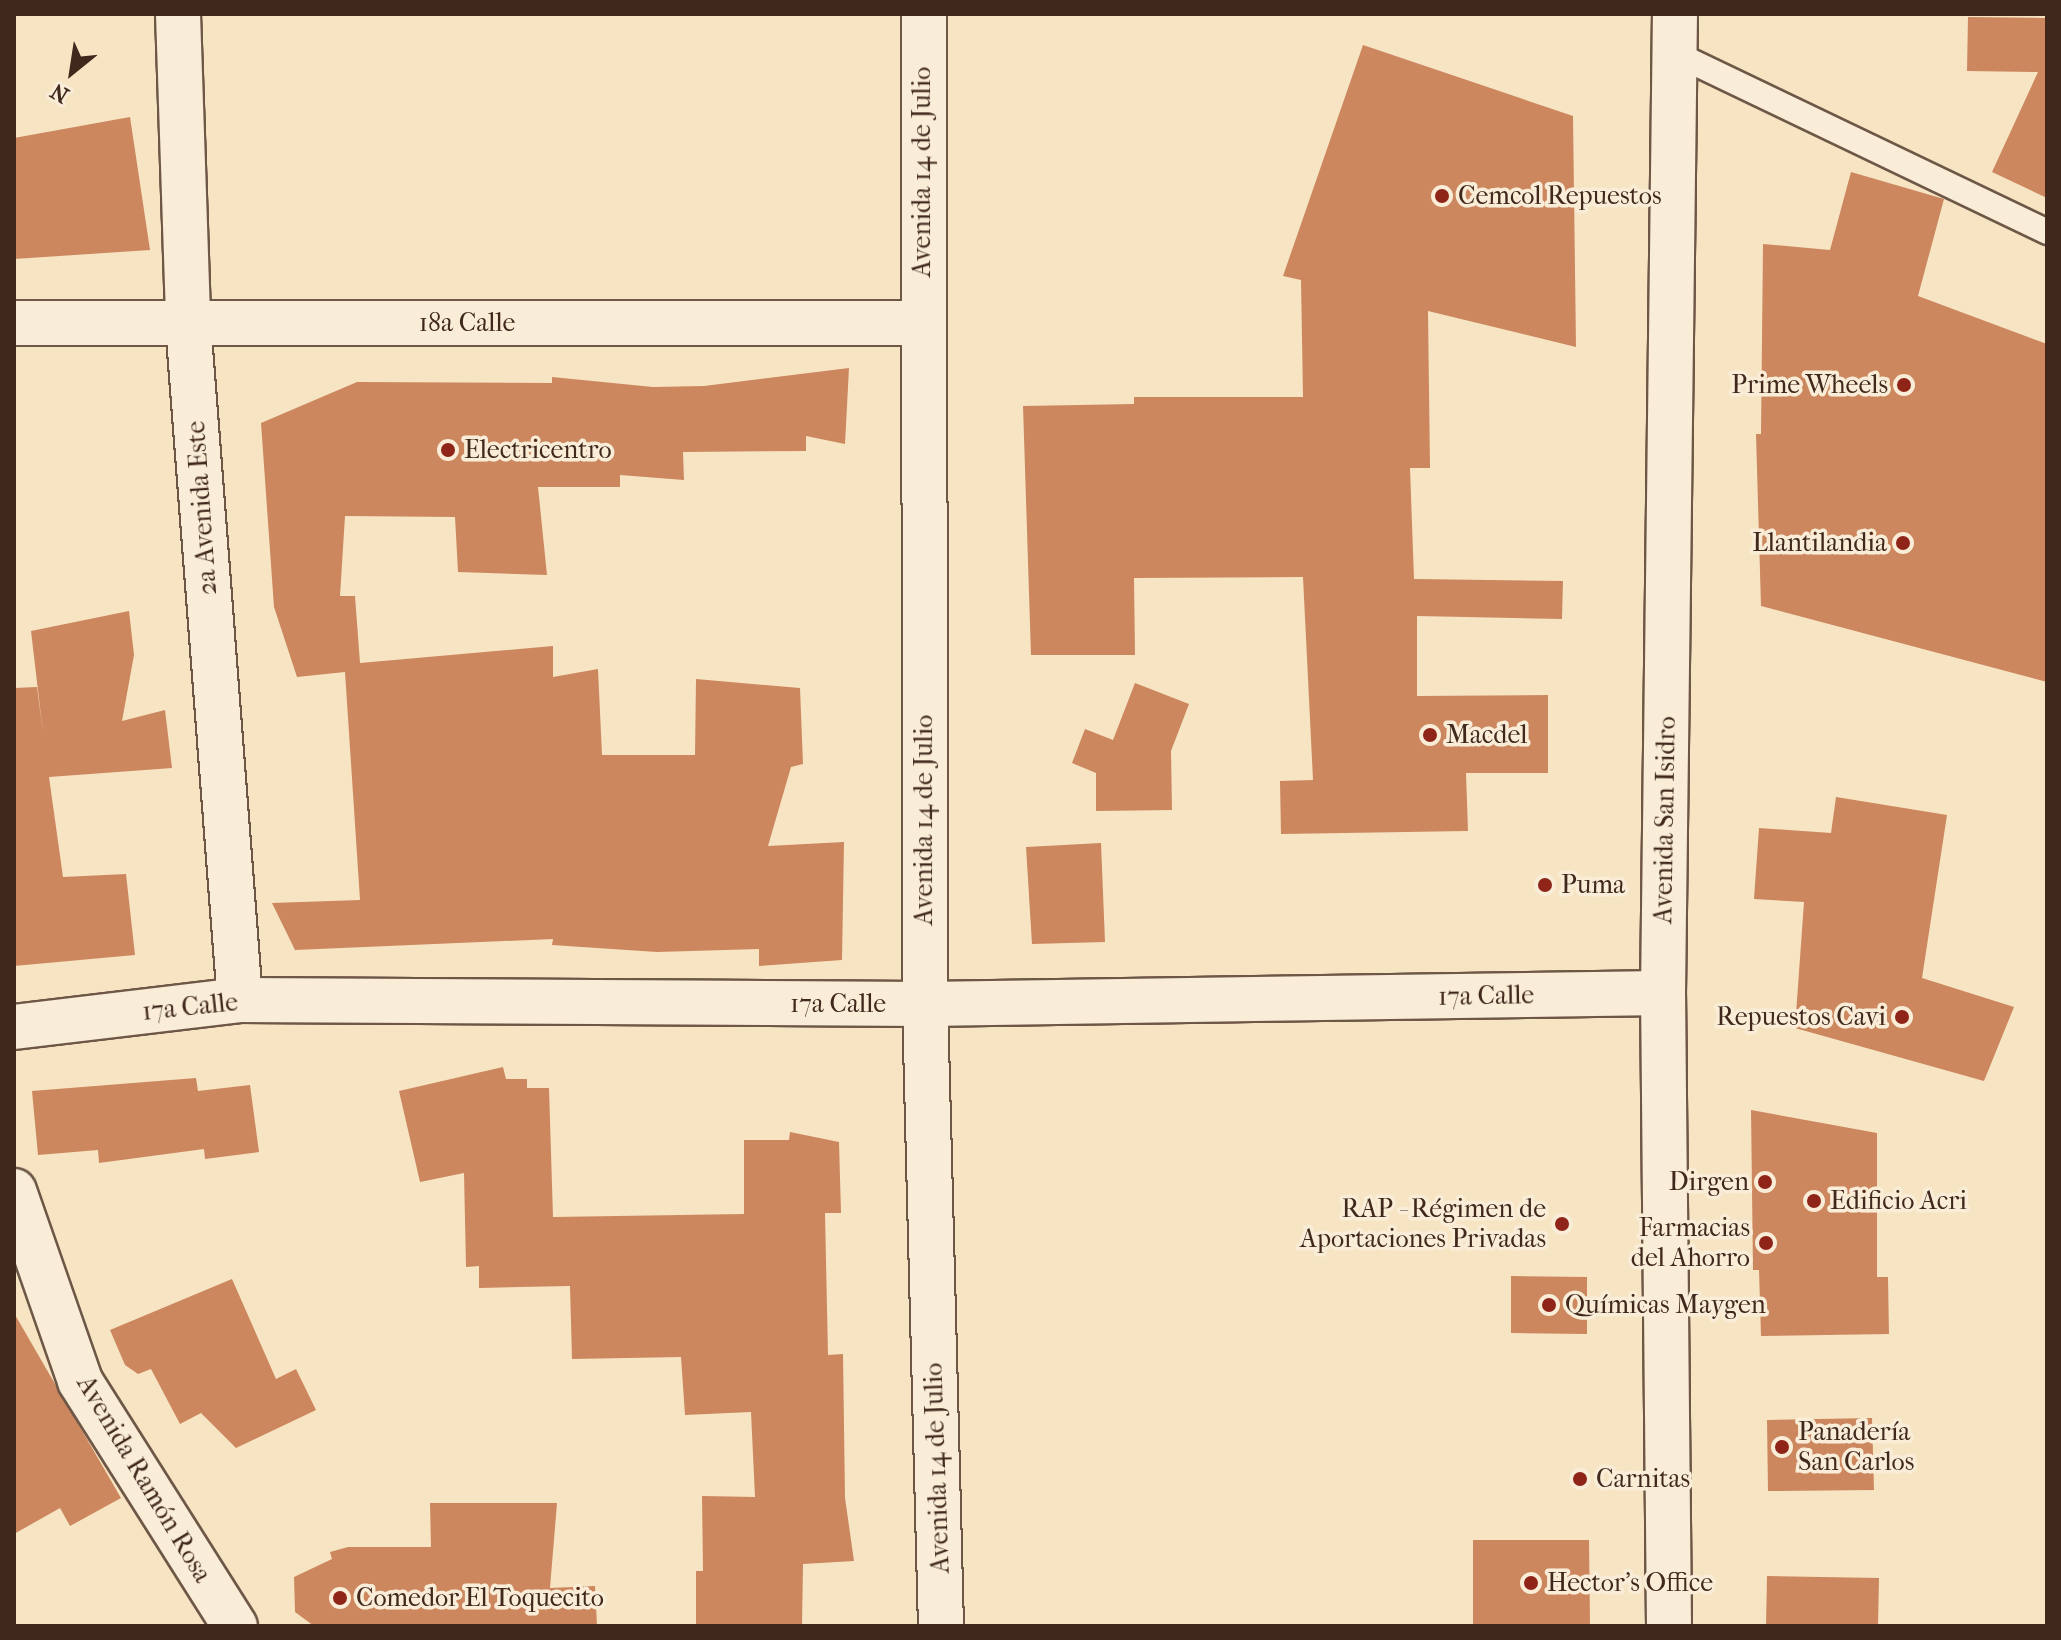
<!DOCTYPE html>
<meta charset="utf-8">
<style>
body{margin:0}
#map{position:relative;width:2061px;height:1640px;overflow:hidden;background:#f6e4c3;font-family:"IM FELL French Canon",serif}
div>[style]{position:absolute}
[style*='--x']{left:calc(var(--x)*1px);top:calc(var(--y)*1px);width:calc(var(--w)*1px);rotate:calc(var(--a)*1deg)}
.building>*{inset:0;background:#cc875f}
.roads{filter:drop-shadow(2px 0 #6e5746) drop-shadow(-2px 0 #6e5746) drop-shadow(0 2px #6e5746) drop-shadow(0 -2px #6e5746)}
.service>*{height:24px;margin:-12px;padding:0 12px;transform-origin:12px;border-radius:12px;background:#f9edd8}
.minor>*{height:44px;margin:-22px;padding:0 22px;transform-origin:22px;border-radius:22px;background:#f9edd8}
.tertiary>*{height:44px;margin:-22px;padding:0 22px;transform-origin:22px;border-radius:22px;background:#f9edd8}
.dots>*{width:22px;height:22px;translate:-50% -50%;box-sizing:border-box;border:4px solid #f9edd8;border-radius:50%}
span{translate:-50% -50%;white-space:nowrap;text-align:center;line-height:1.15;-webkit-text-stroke:7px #f9edd8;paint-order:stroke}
.street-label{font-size:26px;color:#41281c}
.poi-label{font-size:26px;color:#41281c}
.left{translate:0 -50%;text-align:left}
.right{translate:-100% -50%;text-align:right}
.frame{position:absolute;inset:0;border:16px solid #41281c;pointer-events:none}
.north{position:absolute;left:32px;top:32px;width:80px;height:80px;-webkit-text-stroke:6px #f9edd8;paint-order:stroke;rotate:210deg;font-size:22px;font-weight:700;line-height:32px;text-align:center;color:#41281c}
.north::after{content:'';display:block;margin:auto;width:28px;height:36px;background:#41281c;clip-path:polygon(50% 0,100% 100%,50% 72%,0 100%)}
</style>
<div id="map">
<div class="building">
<div style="clip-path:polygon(1968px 17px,2047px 18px,2047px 198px,1992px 172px,2038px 72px,1967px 71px)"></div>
<div style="clip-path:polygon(1363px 45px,1573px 116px,1576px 347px,1428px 311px,1430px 468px,1410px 468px,1414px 579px,1563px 581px,1562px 619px,1417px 616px,1417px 696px,1548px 695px,1548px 773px,1466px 773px,1468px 831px,1281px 834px,1280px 781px,1313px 780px,1303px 577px,1134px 578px,1135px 655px,1031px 655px,1023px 406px,1134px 404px,1134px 397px,1303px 397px,1301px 280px,1283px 276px)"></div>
<div style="clip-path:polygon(130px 117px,150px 250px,14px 259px,14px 138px)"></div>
<div style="clip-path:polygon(1851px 172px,1944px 199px,1918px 296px,2047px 344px,2047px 682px,1761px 606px,1756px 434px,1761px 434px,1763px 244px,1830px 250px)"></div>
<div style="clip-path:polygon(849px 368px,845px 444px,806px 436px,806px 451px,683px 452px,684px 480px,620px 475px,620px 487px,538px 487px,547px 575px,458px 572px,455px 517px,345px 516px,340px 596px,355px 596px,360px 663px,553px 646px,553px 677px,598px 669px,602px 755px,695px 755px,696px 679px,800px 688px,803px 764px,791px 767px,768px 846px,844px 842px,842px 960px,759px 966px,759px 949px,657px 952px,552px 945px,553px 939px,295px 950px,272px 903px,360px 900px,345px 672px,297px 677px,274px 607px,261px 423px,357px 382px,552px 383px,552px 377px,653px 387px,704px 386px)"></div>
<div style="clip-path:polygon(129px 611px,134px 655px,122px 721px,165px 710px,172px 768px,49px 777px,63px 877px,126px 874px,135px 955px,14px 966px,14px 688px,37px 687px,43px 733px,31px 631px)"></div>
<div style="clip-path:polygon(1135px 683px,1189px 704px,1171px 751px,1172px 810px,1096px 811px,1096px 773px,1072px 763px,1085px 729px,1113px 740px)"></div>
<div style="clip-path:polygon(1836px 797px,1947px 815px,1922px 978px,2014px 1007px,1984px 1081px,1795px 1028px,1804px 902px,1754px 899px,1759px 828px,1831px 833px)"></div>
<div style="clip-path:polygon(1101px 843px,1105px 942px,1032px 944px,1026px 847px)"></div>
<div style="clip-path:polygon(503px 1067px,506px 1079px,527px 1079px,527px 1088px,549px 1088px,553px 1217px,744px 1214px,744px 1140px,789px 1140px,790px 1132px,839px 1142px,841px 1213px,825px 1213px,828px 1355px,843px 1354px,845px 1498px,854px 1561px,803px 1564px,802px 1626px,696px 1626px,696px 1571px,703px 1571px,702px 1496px,755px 1497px,751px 1412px,685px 1415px,681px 1357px,572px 1359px,570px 1286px,479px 1288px,479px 1266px,466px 1267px,464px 1173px,420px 1182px,399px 1091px)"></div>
<div style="clip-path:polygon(196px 1078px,198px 1091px,250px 1085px,259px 1152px,205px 1159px,204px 1149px,99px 1163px,98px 1150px,38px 1155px,32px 1091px)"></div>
<div style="clip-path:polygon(1751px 1110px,1877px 1133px,1877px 1277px,1888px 1277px,1889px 1334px,1761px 1336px,1759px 1270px,1753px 1270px)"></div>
<div style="clip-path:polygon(1511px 1276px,1587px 1277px,1587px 1334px,1511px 1333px)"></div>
<div style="clip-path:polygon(232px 1279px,276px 1379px,296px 1369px,316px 1410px,236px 1448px,201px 1413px,180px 1424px,151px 1369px,138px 1374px,125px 1365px,110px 1330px)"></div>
<div style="clip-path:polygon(14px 1313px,121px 1498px,70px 1526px,60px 1508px,14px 1534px)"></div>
<div style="clip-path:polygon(1872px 1418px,1874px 1490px,1768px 1491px,1767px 1420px)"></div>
<div style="clip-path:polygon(430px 1503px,557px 1503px,550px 1588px,595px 1586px,597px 1626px,314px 1626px,295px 1612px,294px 1577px,332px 1559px,330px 1552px,348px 1547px,431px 1547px)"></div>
<div style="clip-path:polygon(1473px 1540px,1589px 1540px,1590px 1626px,1473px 1626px)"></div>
<div style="clip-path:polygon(1767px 1576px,1879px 1578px,1878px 1626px,1766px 1626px)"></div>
</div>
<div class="roads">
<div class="service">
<div style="--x:1674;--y:53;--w:414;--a:25.6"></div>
</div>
<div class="minor">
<div style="--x:178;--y:14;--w:309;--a:88.1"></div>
<div style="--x:188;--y:323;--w:679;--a:85.61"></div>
<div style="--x:14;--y:323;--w:907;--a:0"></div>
<div style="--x:14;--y:1027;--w:228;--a:-6.8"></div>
<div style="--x:240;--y:1000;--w:685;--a:0.33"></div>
<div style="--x:925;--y:1004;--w:738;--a:-0.85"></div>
<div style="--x:14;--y:1191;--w:201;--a:70.8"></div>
<div style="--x:80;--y:1381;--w:290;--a:57.7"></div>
</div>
<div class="tertiary">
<div style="--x:924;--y:14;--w:990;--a:89.94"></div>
<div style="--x:925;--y:1004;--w:622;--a:88.53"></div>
<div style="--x:1669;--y:1626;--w:633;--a:-90.54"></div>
<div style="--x:1663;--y:993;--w:979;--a:-89.3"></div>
</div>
</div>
<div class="dots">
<div style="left:1442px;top:196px;background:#8f2418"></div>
<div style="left:1904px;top:385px;background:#8f2418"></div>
<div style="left:448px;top:450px;background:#8f2418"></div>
<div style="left:1903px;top:543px;background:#8f2418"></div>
<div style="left:1430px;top:735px;background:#8f2418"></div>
<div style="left:1545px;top:885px;background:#8f2418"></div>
<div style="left:1902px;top:1017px;background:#8f2418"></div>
<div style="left:1765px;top:1182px;background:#8f2418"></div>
<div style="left:1814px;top:1201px;background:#8f2418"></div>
<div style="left:1562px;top:1224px;background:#8f2418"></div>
<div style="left:1766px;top:1243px;background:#8f2418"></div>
<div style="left:1549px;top:1305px;background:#8f2418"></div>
<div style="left:1782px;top:1447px;background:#8f2418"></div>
<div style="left:1580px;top:1479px;background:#8f2418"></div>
<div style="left:1531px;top:1583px;background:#8f2418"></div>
<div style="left:340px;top:1598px;background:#8f2418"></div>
</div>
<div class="street-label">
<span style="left:922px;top:172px;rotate:-90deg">Avenida 14 de Julio</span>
<span style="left:467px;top:323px">18a Calle</span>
<span style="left:202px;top:508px;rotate:-94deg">2a Avenida Este</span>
<span style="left:924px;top:820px;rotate:-90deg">Avenida 14 de Julio</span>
<span style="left:1665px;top:820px;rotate:-89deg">Avenida San Isidro</span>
<span style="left:1486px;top:996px;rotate:-1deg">17a Calle</span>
<span style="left:838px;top:1004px">17a Calle</span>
<span style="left:190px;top:1007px;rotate:-6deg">17a Calle</span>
<span style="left:937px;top:1468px;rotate:-92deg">Avenida 14 de Julio</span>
<span style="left:144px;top:1479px;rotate:59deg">Avenida Ramón Rosa</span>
</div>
<div class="poi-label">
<span class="left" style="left:1458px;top:196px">Cemcol Repuestos</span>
<span class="right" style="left:1888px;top:385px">Prime Wheels</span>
<span class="left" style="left:464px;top:450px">Electricentro</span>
<span class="right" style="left:1887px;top:543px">Llantilandia</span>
<span class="left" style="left:1446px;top:735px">Macdel</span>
<span class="left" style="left:1561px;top:885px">Puma</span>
<span class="right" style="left:1886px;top:1017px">Repuestos Cavi</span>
<span class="right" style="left:1749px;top:1182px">Dirgen</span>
<span class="left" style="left:1830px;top:1201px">Edificio Acri</span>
<span class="right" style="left:1546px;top:1224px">RAP - Régimen de<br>Aportaciones Privadas</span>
<span class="right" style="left:1750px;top:1243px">Farmacias<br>del Ahorro</span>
<span class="left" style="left:1565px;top:1305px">Químicas Maygen</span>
<span class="left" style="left:1798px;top:1447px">Panadería<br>San Carlos</span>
<span class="left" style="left:1596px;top:1479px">Carnitas</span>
<span class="left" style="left:1547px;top:1583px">Hector's Office</span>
<span class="left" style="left:356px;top:1598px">Comedor El Toquecito</span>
</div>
<div class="frame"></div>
<div class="north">N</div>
</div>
